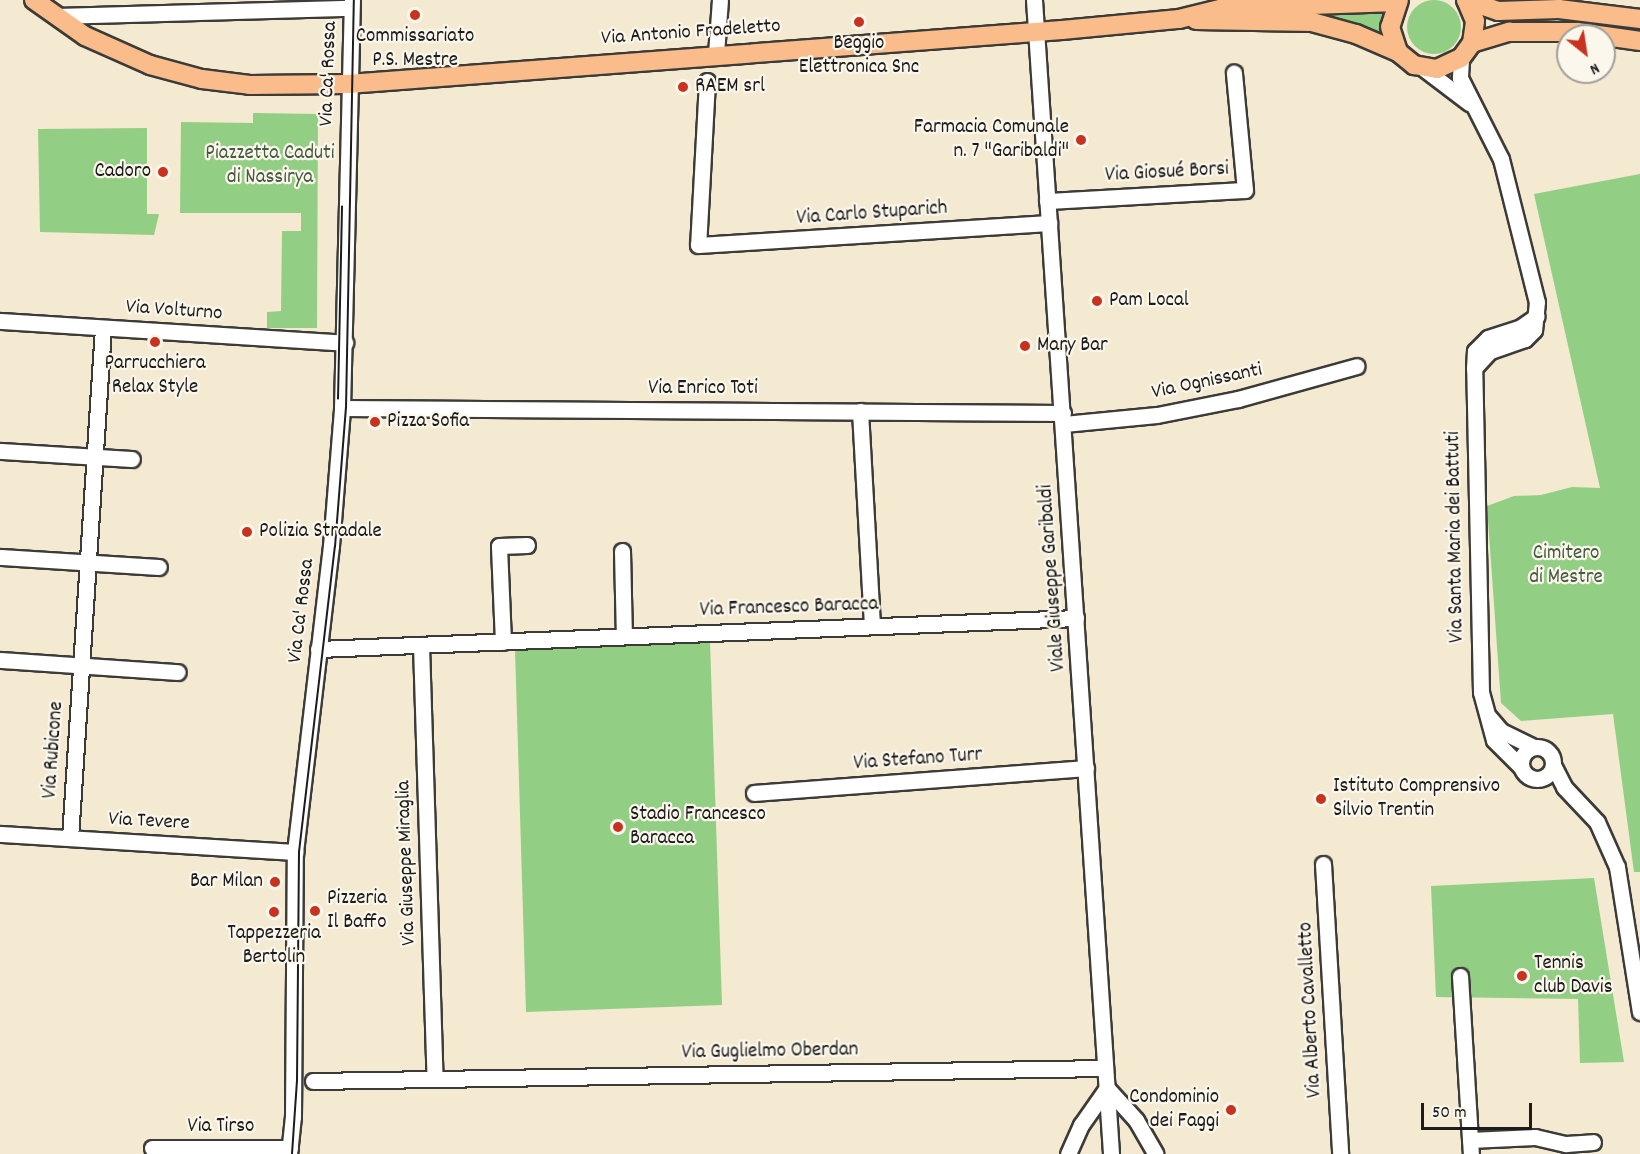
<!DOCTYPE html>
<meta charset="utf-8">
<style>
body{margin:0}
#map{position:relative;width:1640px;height:1154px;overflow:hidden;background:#f4e9d1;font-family:Dekko,sans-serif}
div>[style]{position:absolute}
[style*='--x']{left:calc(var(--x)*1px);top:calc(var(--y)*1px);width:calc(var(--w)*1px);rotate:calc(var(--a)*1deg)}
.green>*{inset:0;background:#92cf85}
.round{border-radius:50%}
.roads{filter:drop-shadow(2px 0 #3c3b37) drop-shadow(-2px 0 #3c3b37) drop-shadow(0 2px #3c3b37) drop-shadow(0 -2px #3c3b37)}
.minor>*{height:15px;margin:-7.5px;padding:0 7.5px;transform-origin:7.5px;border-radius:7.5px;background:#fff}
.minor>.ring{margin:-7.5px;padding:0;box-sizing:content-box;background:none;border:15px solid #fff;border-radius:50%}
.major>*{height:18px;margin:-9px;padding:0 9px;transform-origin:9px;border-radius:9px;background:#f9bc8a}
.tram>*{height:1.5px;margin:-0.75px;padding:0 0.75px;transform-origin:0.75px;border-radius:0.75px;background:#1c1c1c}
.dots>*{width:16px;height:16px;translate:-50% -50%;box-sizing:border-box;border:3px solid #fbf7ec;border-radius:50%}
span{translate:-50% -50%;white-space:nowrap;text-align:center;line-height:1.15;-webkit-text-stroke:4.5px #fbf7ec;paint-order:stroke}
.street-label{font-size:21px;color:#1c1c1c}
.poi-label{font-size:21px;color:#1c1c1c}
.left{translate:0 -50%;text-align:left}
.right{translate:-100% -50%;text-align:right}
.park-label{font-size:21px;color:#455b41}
.north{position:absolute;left:1556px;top:24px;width:60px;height:60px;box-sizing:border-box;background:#fbf7ec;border:2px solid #a29f99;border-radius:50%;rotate:150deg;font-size:16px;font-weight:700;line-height:24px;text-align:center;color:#1c1c1c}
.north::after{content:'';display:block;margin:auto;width:21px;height:27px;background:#c8321e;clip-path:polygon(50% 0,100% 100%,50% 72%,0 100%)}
.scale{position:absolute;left:1421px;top:1103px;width:111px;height:27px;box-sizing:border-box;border:3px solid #1c1c1c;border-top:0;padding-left:8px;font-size:18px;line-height:21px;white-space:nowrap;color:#1c1c1c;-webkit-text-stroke:4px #fbf7ec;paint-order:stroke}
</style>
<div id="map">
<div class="green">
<div class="round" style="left:1407px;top:0;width:54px;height:54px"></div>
<div style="clip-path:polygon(1386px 11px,1381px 21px,1383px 35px,1319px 15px)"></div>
<div style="clip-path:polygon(253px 113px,318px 114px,317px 328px,267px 328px,267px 312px,281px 311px,282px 231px,301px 231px,301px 213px,180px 213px,181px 122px,253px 123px)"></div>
<div style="clip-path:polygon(147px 128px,147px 214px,159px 214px,154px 235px,40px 232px,38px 129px)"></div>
<div style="clip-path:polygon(1640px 174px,1640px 872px,1634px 872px,1613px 714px,1521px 721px,1501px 703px,1487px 506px,1514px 496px,1541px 495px,1572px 487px,1600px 488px,1534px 194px)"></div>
<div style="clip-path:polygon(710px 642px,722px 1005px,526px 1012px,515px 649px)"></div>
<div style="clip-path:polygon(1594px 878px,1624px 1062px,1580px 1063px,1578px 999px,1436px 997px,1431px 886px)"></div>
</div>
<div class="roads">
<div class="minor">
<div style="--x:1034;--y:0;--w:1157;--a:86.18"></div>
<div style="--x:56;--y:16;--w:295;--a:-1.6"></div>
<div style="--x:716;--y:54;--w:54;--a:-85.8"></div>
<div style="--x:1461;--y:58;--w:20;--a:93"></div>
<div style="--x:1460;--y:78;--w:91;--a:63.2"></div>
<div style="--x:1501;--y:159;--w:147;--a:75.9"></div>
<div style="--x:1537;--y:302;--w:28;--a:96"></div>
<div style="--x:1534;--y:330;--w:13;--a:135"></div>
<div style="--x:1525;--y:339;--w:37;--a:161"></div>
<div style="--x:1490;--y:351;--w:23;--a:133"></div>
<div style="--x:1423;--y:68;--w:58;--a:37.3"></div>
<div style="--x:707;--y:81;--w:164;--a:93.1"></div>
<div style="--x:698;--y:245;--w:352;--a:-3.6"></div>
<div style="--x:1047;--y:201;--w:198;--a:-3.2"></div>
<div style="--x:1245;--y:190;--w:118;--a:-95.4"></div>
<div style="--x:0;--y:321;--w:346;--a:3.6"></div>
<div style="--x:342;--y:408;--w:721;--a:0.4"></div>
<div style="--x:860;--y:411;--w:214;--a:86.8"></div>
<div style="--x:1064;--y:424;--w:93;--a:-5.5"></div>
<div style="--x:1157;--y:415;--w:83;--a:-11.2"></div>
<div style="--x:1238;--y:399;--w:123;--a:-15.5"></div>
<div style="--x:0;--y:451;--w:132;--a:3.5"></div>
<div style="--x:622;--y:551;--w:85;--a:88.7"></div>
<div style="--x:0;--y:557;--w:159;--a:3.6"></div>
<div style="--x:503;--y:642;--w:96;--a:-92.4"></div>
<div style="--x:499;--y:546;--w:28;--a:-2"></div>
<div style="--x:421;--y:645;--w:434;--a:88.2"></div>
<div style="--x:318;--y:649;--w:759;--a:-2.34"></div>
<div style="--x:0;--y:660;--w:178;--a:3.9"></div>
<div style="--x:1489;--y:717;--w:18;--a:49"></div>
<div style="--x:1501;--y:731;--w:37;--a:26"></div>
<div class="ring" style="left:1521px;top:747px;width:17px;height:17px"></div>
<div style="--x:1553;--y:765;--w:25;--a:63"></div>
<div style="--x:1564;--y:787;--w:48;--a:46.7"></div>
<div style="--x:1597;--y:822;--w:49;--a:66"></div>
<div style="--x:1617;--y:867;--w:147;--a:81"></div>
<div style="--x:1521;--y:767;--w:38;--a:-135"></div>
<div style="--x:1494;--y:740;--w:50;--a:-105.2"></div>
<div style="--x:1481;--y:692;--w:323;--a:-91.2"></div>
<div style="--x:1474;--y:369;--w:18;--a:-87"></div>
<div style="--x:1475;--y:351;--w:18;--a:-45"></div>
<div style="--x:1488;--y:338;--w:35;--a:-18"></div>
<div style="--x:1521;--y:327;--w:19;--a:-35"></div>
<div style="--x:754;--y:793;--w:333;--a:-4.3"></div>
<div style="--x:0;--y:834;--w:296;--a:3.5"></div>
<div style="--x:70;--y:838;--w:511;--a:-86.3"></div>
<div style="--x:1323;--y:864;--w:290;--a:86.6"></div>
<div style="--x:1460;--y:976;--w:178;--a:86.5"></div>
<div style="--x:313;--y:1081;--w:792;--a:-0.94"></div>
<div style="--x:1470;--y:1140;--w:65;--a:-2.6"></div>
<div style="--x:1535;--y:1137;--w:32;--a:13"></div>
<div style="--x:1566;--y:1144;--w:27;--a:-4"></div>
<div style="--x:152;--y:1148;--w:138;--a:0"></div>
<div style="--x:289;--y:1154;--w:37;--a:-84"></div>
<div style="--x:293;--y:1117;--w:265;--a:-89.6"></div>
<div style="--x:295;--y:852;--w:308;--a:-83.3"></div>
<div style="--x:331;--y:546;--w:138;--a:-85.4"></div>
<div style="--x:342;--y:408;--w:408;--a:-88.6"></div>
<div style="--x:1068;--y:1154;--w:32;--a:-66"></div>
<div style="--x:1081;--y:1125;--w:45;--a:-54.9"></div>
<div style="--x:1107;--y:1088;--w:43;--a:47.8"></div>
<div style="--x:1136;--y:1120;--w:39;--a:60"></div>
</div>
<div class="major">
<div style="--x:34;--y:0;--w:62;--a:35.2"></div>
<div style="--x:85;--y:36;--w:71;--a:24"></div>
<div style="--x:150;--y:65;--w:54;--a:15.1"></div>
<div style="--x:202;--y:79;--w:48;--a:7.1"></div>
<div style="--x:250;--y:85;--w:98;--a:-0.6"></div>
<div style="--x:348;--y:84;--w:716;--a:-4.33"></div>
<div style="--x:1062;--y:30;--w:118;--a:-5.4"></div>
<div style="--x:1179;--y:19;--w:45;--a:-14"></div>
<div style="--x:1223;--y:8;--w:175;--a:-2"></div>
<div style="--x:1399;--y:0;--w:28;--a:108"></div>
<div style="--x:1390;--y:27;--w:26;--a:72"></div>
<div style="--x:1398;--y:52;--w:21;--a:39"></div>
<div style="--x:1414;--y:65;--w:23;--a:10"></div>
<div style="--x:1437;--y:69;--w:26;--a:-25"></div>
<div style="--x:1461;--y:58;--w:19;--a:-54"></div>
<div style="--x:1472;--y:43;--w:22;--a:-82"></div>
<div style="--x:1475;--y:21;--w:23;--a:-113"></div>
<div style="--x:1466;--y:0;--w:34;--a:19"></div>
<div style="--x:1498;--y:11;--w:61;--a:-1.9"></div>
<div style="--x:1559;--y:9;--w:82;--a:7"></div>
<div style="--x:1196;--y:20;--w:116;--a:1"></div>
<div style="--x:1312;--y:22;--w:46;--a:15.3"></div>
<div style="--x:1356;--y:34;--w:46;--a:23.2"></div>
<div style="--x:1472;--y:43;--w:39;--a:-17"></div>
<div style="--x:1509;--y:32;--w:68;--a:0"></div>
<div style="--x:1577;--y:32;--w:64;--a:8.1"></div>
</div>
</div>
<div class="tram">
<div style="--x:338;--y:399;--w:192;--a:-88.8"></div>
<div style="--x:292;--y:1154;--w:73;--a:-86.1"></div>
<div style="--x:297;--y:1081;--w:229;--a:-89.5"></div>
<div style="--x:299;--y:852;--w:307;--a:-83.3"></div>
<div style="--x:335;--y:547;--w:139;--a:-85.5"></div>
<div style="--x:346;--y:408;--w:408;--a:-88.9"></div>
</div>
<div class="dots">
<div style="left:415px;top:15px;background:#c8321e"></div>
<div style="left:859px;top:22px;background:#c8321e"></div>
<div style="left:683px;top:87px;background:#c8321e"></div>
<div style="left:1081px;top:140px;background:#c8321e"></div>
<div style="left:163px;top:172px;background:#c8321e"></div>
<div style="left:1097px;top:301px;background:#c8321e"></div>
<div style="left:155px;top:342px;background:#c8321e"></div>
<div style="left:1025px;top:346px;background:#c8321e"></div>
<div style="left:375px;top:422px;background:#c8321e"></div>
<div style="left:247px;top:532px;background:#c8321e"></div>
<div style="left:1321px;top:799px;background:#c8321e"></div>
<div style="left:618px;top:827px;background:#c8321e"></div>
<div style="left:275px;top:882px;background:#c8321e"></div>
<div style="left:315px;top:911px;background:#c8321e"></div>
<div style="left:274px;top:912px;background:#c8321e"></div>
<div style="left:1522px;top:976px;background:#c8321e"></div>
<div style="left:1231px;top:1110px;background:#c8321e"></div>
</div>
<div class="street-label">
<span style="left:691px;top:33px;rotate:-4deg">Via Antonio Fradeletto</span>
<span style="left:329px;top:74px;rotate:-88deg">Via Ca' Rossa</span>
<span style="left:1167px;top:173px;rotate:-3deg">Via Giosué Borsi</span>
<span style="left:872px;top:214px;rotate:-4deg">Via Carlo Stuparich</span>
<span style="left:174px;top:311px;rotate:4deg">Via Volturno</span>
<span style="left:1207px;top:382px;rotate:-12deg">Via Ognissanti</span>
<span style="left:703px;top:389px">Via Enrico Toti</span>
<span style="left:1456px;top:537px;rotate:-91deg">Via Santa Maria dei Battuti</span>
<span style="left:1053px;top:578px;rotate:-94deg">Viale Giuseppe Garibaldi</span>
<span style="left:789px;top:608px;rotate:-2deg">Via Francesco Baracca</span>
<span style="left:302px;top:611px;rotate:-83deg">Via Ca' Rossa</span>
<span style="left:54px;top:750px;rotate:-86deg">Via Rubicone</span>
<span style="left:918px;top:760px;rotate:-4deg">Via Stefano Turr</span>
<span style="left:149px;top:822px;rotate:3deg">Via Tevere</span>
<span style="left:407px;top:863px;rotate:-92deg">Via Giuseppe Miraglia</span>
<span style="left:1311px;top:1010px;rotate:-93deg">Via Alberto Cavalletto</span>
<span style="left:770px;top:1052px;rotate:-1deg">Via Guglielmo Oberdan</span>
<span style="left:221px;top:1127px">Via Tirso</span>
</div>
<div class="poi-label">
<span style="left:415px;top:49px">Commissariato<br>P.S. Mestre</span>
<span style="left:859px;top:56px">Beggio<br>Elettronica Snc</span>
<span class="left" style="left:695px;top:87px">RAEM srl</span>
<span class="right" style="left:1069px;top:140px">Farmacia Comunale<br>n. 7 "Garibaldi"</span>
<span class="right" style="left:151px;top:172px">Cadoro</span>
<span class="left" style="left:1109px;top:301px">Pam Local</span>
<span class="left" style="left:1037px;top:346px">Mary Bar</span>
<span style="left:155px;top:376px">Parrucchiera<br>Relax Style</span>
<span class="left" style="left:387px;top:422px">Pizza Sofia</span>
<span class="left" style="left:259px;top:532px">Polizia Stradale</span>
<span class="left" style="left:1333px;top:799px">Istituto Comprensivo<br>Silvio Trentin</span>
<span class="left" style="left:630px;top:827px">Stadio Francesco<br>Baracca</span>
<span class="right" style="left:263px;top:882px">Bar Milan</span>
<span class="left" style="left:327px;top:911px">Pizzeria<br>Il Baffo</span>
<span style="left:274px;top:946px">Tappezzeria<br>Bertolin</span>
<span class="left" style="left:1534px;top:976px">Tennis<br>club Davis</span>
<span class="right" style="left:1219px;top:1110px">Condominio<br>dei Faggi</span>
</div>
<div class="park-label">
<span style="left:270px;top:166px">Piazzetta Caduti<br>di Nassirya</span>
<span style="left:1566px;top:566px">Cimitero<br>di Mestre</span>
</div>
<div class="north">N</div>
<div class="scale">50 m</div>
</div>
